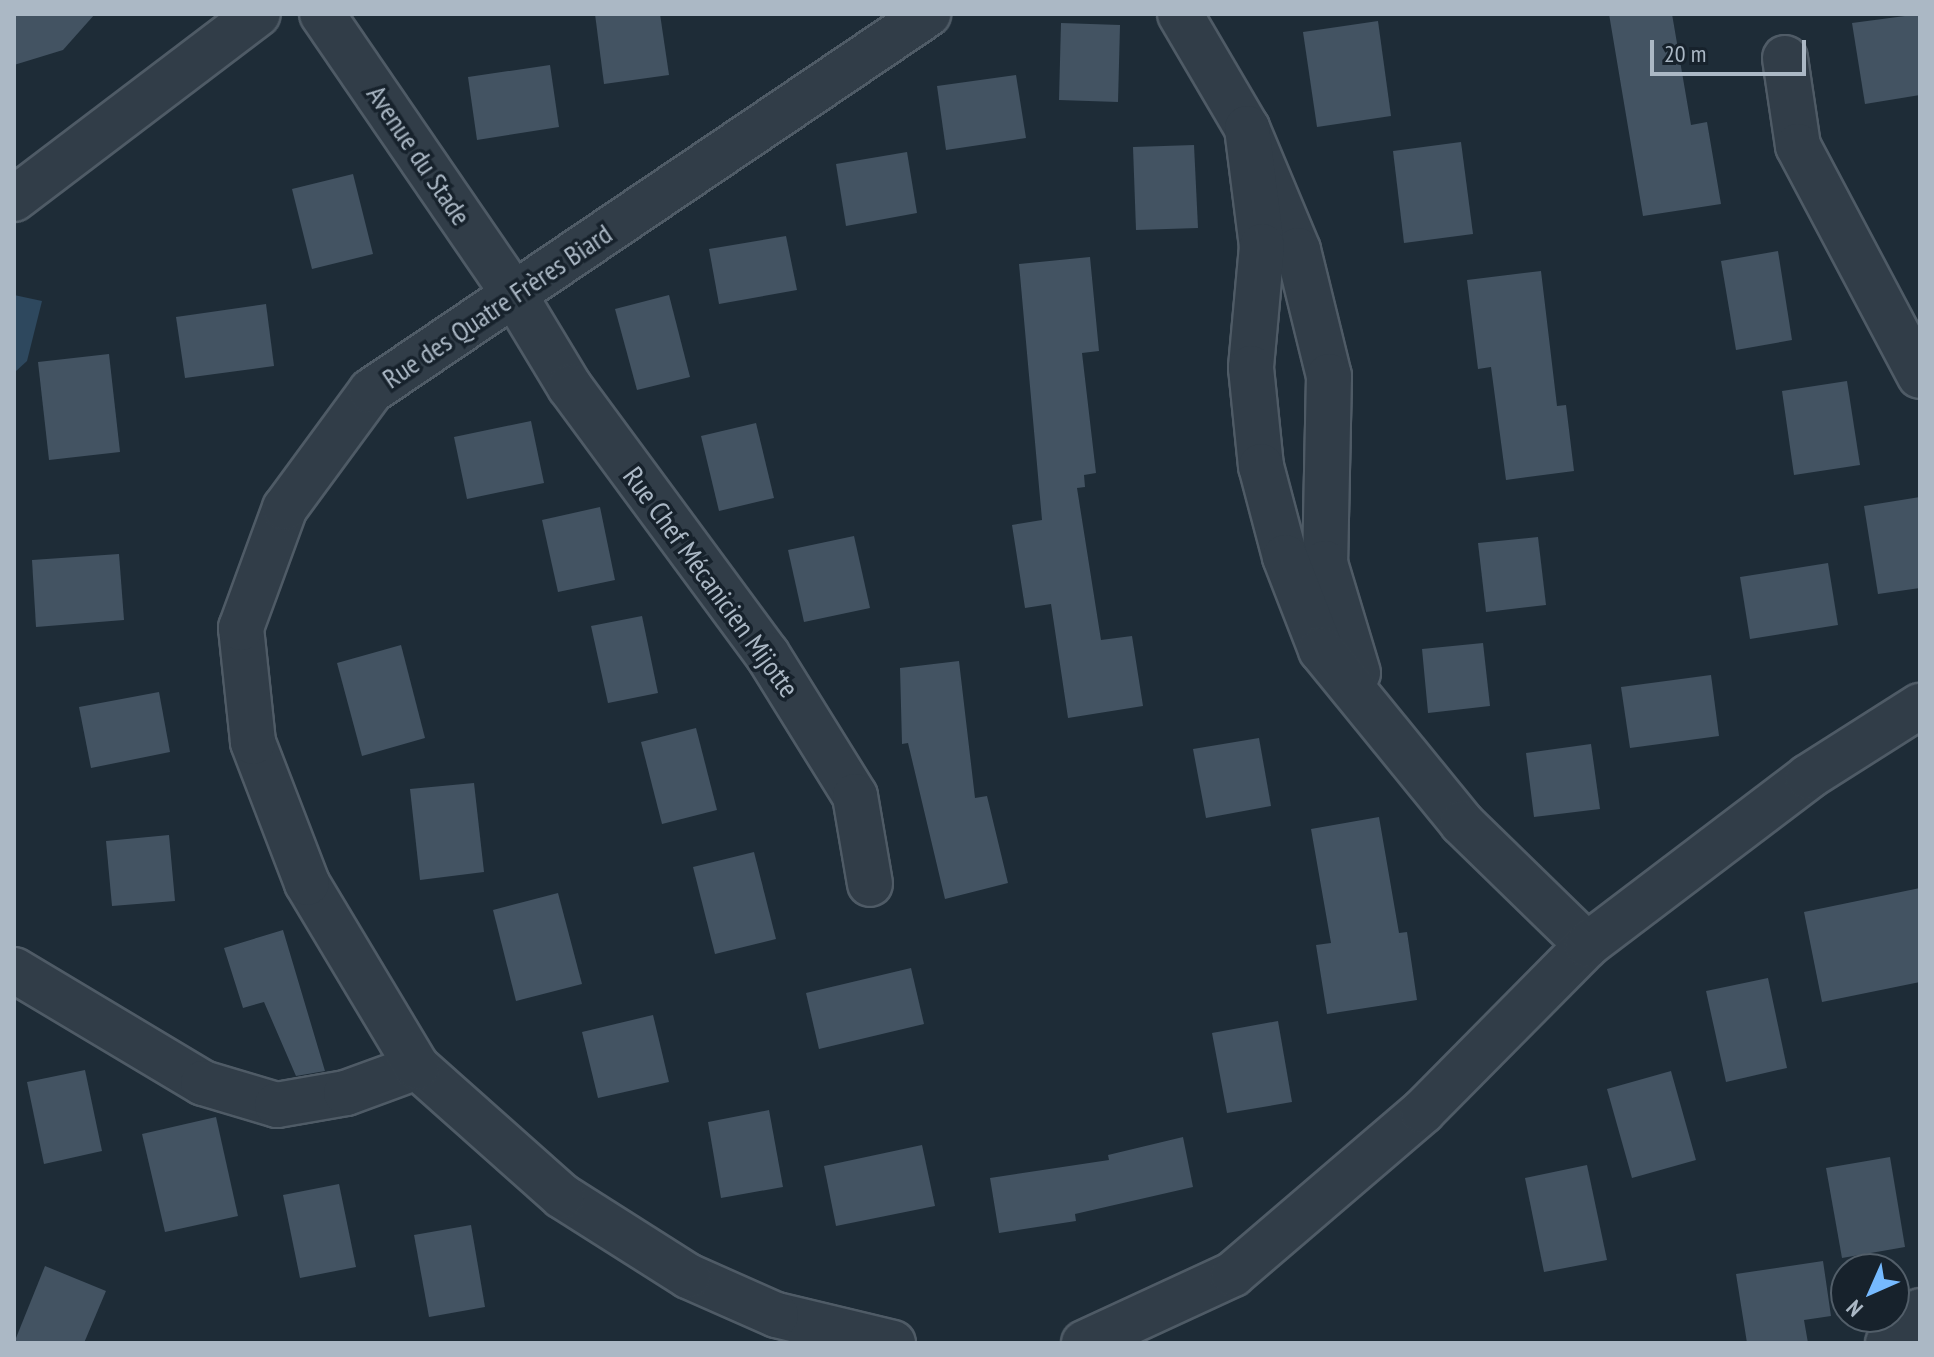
<!DOCTYPE html>
<meta charset="utf-8">
<style>
body{margin:0}
#map{position:relative;width:1934px;height:1357px;overflow:hidden;background:#1e2c37;font-family:"PT Sans Narrow",sans-serif}
div>[style]{position:absolute}
[style*='--x']{left:calc(var(--x)*1px);top:calc(var(--y)*1px);width:calc(var(--w)*1px);rotate:calc(var(--a)*1deg)}
.water>*{inset:0;background:#2e485e}
.building>*{inset:0;background:#435362}
.roads{filter:drop-shadow(2px 0 #4f5b66) drop-shadow(-2px 0 #4f5b66) drop-shadow(0 2px #4f5b66) drop-shadow(0 -2px #4f5b66)}
.minor>*{height:44px;margin:-22px;padding:0 22px;transform-origin:22px;border-radius:22px;background:#313d48}
span{translate:-50% -50%;white-space:nowrap;text-align:center;line-height:1.15;-webkit-text-stroke:7px #17222c;paint-order:stroke}
.street-label{font-size:28px;color:#abb8c5}
.frame{position:absolute;inset:0;border:16px solid #abb8c5;pointer-events:none}
.north{position:absolute;left:1830px;top:1253px;width:80px;height:80px;box-sizing:border-box;background:#17222c;border:2px solid #525e69;border-radius:50%;rotate:225deg;font-size:22px;font-weight:700;line-height:32px;text-align:center;color:#abb8c5}
.north::after{content:'';display:block;margin:auto;width:28px;height:36px;background:#76baff;clip-path:polygon(50% 0,100% 100%,50% 72%,0 100%)}
.scale{position:absolute;left:1650px;top:40px;width:156px;height:36px;box-sizing:border-box;border:4px solid #abb8c5;border-top:0;padding-left:10px;font-size:24px;line-height:28px;white-space:nowrap;color:#abb8c5;-webkit-text-stroke:6px #17222c;paint-order:stroke}
</style>
<div id="map">
<div class="water">
<div style="clip-path:polygon(14px 295px,42px 301px,27px 361px,15px 372px)"></div>
</div>
<div class="building">
<div style="clip-path:polygon(14px 14px,95px 14px,63px 50px,14px 65px)"></div>
<div style="clip-path:polygon(595px 14px,660px 14px,669px 75px,604px 84px)"></div>
<div style="clip-path:polygon(1609px 14px,1672px 14px,1691px 125px,1707px 122px,1721px 204px,1643px 216px)"></div>
<div style="clip-path:polygon(1920px 14px,1920px 95px,1865px 104px,1852px 23px)"></div>
<div style="clip-path:polygon(1378px 21px,1391px 116px,1317px 127px,1303px 32px)"></div>
<div style="clip-path:polygon(1061px 23px,1120px 25px,1118px 102px,1059px 100px)"></div>
<div style="clip-path:polygon(550px 65px,559px 127px,477px 140px,468px 77px)"></div>
<div style="clip-path:polygon(1016px 75px,1026px 138px,946px 150px,937px 86px)"></div>
<div style="clip-path:polygon(1461px 142px,1473px 234px,1404px 243px,1393px 151px)"></div>
<div style="clip-path:polygon(1194px 145px,1198px 228px,1136px 230px,1133px 147px)"></div>
<div style="clip-path:polygon(907px 152px,917px 213px,846px 226px,836px 164px)"></div>
<div style="clip-path:polygon(353px 174px,373px 254px,312px 269px,292px 189px)"></div>
<div style="clip-path:polygon(786px 236px,797px 290px,719px 304px,709px 249px)"></div>
<div style="clip-path:polygon(1778px 251px,1792px 340px,1736px 350px,1721px 261px)"></div>
<div style="clip-path:polygon(1090px 257px,1099px 351px,1082px 353px,1096px 473px,1084px 475px,1085px 487px,1077px 488px,1101px 640px,1132px 636px,1143px 706px,1068px 718px,1051px 604px,1025px 608px,1012px 525px,1042px 520px,1019px 264px)"></div>
<div style="clip-path:polygon(1541px 271px,1557px 406px,1566px 405px,1574px 471px,1506px 480px,1491px 367px,1478px 369px,1467px 280px)"></div>
<div style="clip-path:polygon(669px 295px,690px 377px,637px 390px,615px 309px)"></div>
<div style="clip-path:polygon(266px 304px,274px 366px,185px 378px,176px 317px)"></div>
<div style="clip-path:polygon(109px 354px,120px 452px,49px 460px,38px 362px)"></div>
<div style="clip-path:polygon(1847px 381px,1860px 465px,1794px 475px,1782px 391px)"></div>
<div style="clip-path:polygon(531px 421px,544px 483px,467px 499px,454px 437px)"></div>
<div style="clip-path:polygon(756px 423px,774px 498px,719px 511px,701px 436px)"></div>
<div style="clip-path:polygon(1920px 497px,1920px 588px,1878px 594px,1864px 506px)"></div>
<div style="clip-path:polygon(600px 507px,615px 580px,558px 592px,542px 520px)"></div>
<div style="clip-path:polygon(854px 536px,870px 608px,804px 622px,788px 550px)"></div>
<div style="clip-path:polygon(1538px 537px,1546px 605px,1486px 612px,1478px 543px)"></div>
<div style="clip-path:polygon(119px 554px,124px 620px,36px 627px,32px 560px)"></div>
<div style="clip-path:polygon(1828px 563px,1838px 625px,1750px 639px,1740px 577px)"></div>
<div style="clip-path:polygon(642px 616px,658px 693px,608px 703px,591px 626px)"></div>
<div style="clip-path:polygon(1483px 643px,1490px 706px,1428px 713px,1422px 649px)"></div>
<div style="clip-path:polygon(401px 645px,425px 738px,362px 756px,337px 663px)"></div>
<div style="clip-path:polygon(959px 661px,975px 798px,987px 796px,1008px 883px,945px 899px,908px 743px,902px 744px,900px 668px)"></div>
<div style="clip-path:polygon(1711px 675px,1719px 736px,1630px 748px,1621px 687px)"></div>
<div style="clip-path:polygon(159px 692px,170px 752px,91px 768px,79px 707px)"></div>
<div style="clip-path:polygon(696px 728px,717px 810px,662px 824px,641px 742px)"></div>
<div style="clip-path:polygon(1259px 738px,1271px 806px,1206px 818px,1193px 749px)"></div>
<div style="clip-path:polygon(1591px 744px,1600px 809px,1534px 817px,1526px 753px)"></div>
<div style="clip-path:polygon(474px 783px,484px 872px,420px 880px,410px 789px)"></div>
<div style="clip-path:polygon(1379px 817px,1399px 933px,1407px 932px,1417px 1000px,1327px 1014px,1316px 945px,1331px 943px,1311px 829px)"></div>
<div style="clip-path:polygon(169px 835px,175px 901px,112px 906px,106px 841px)"></div>
<div style="clip-path:polygon(754px 852px,776px 939px,715px 954px,693px 867px)"></div>
<div style="clip-path:polygon(1920px 888px,1920px 982px,1822px 1002px,1804px 912px)"></div>
<div style="clip-path:polygon(558px 893px,582px 984px,516px 1001px,493px 910px)"></div>
<div style="clip-path:polygon(283px 930px,325px 1071px,296px 1076px,264px 1002px,243px 1008px,224px 948px)"></div>
<div style="clip-path:polygon(911px 968px,924px 1024px,819px 1049px,806px 993px)"></div>
<div style="clip-path:polygon(1768px 978px,1787px 1068px,1726px 1082px,1706px 991px)"></div>
<div style="clip-path:polygon(653px 1015px,669px 1082px,598px 1098px,582px 1032px)"></div>
<div style="clip-path:polygon(1278px 1021px,1292px 1102px,1227px 1113px,1212px 1033px)"></div>
<div style="clip-path:polygon(85px 1070px,102px 1151px,44px 1164px,27px 1082px)"></div>
<div style="clip-path:polygon(1671px 1071px,1696px 1160px,1632px 1178px,1607px 1089px)"></div>
<div style="clip-path:polygon(769px 1110px,783px 1187px,721px 1198px,708px 1122px)"></div>
<div style="clip-path:polygon(216px 1117px,238px 1216px,165px 1232px,142px 1134px)"></div>
<div style="clip-path:polygon(1183px 1137px,1193px 1187px,1075px 1214px,1076px 1221px,999px 1233px,990px 1178px,1109px 1160px,1108px 1155px)"></div>
<div style="clip-path:polygon(922px 1145px,935px 1206px,836px 1226px,824px 1166px)"></div>
<div style="clip-path:polygon(1890px 1157px,1905px 1247px,1842px 1258px,1826px 1168px)"></div>
<div style="clip-path:polygon(1587px 1165px,1607px 1260px,1544px 1272px,1525px 1178px)"></div>
<div style="clip-path:polygon(339px 1184px,356px 1267px,300px 1278px,283px 1195px)"></div>
<div style="clip-path:polygon(471px 1225px,485px 1307px,429px 1317px,414px 1235px)"></div>
<div style="clip-path:polygon(1823px 1261px,1831px 1316px,1804px 1320px,1808px 1343px,1747px 1343px,1736px 1274px)"></div>
<div style="clip-path:polygon(45px 1266px,106px 1291px,84px 1343px,14px 1343px)"></div>
</div>
<div class="roads">
<div class="minor">
<div style="--x:322;--y:14;--w:342;--a:55.6"></div>
<div style="--x:515;--y:296;--w:106;--a:58.9"></div>
<div style="--x:570;--y:387;--w:332;--a:53.6"></div>
<div style="--x:767;--y:654;--w:167;--a:58.2"></div>
<div style="--x:855;--y:796;--w:89;--a:80.3"></div>
<div style="--x:1180;--y:14;--w:132;--a:59.6"></div>
<div style="--x:1247;--y:128;--w:132;--a:67.3"></div>
<div style="--x:1298;--y:250;--w:130;--a:76.2"></div>
<div style="--x:1329;--y:376;--w:187;--a:91.2"></div>
<div style="--x:1325;--y:563;--w:115;--a:73.3"></div>
<div style="--x:1785;--y:58;--w:89;--a:81.6"></div>
<div style="--x:1798;--y:146;--w:260;--a:62.1"></div>
<div style="--x:1247;--y:128;--w:119;--a:82.8"></div>
<div style="--x:1262;--y:246;--w:122;--a:95.2"></div>
<div style="--x:1251;--y:368;--w:99;--a:84.2"></div>
<div style="--x:1261;--y:466;--w:94;--a:75.2"></div>
<div style="--x:1285;--y:557;--w:100;--a:68.8"></div>
<div style="--x:1321;--y:650;--w:223;--a:50.8"></div>
<div style="--x:1462;--y:823;--w:175;--a:44.3"></div>
<div style="--x:14;--y:199;--w:306;--a:-37.2"></div>
<div style="--x:14;--y:970;--w:220;--a:30.9"></div>
<div style="--x:203;--y:1083;--w:77;--a:16.6"></div>
<div style="--x:277;--y:1105;--w:70;--a:-9.9"></div>
<div style="--x:346;--y:1093;--w:76;--a:-20.1"></div>
<div style="--x:893;--y:1343;--w:120;--a:-166.5"></div>
<div style="--x:776;--y:1315;--w:96;--a:-156.1"></div>
<div style="--x:688;--y:1276;--w:149;--a:-147.6"></div>
<div style="--x:562;--y:1196;--w:194;--a:-138.3"></div>
<div style="--x:417;--y:1067;--w:214;--a:-120.9"></div>
<div style="--x:307;--y:883;--w:151;--a:-111"></div>
<div style="--x:253;--y:742;--w:115;--a:-96"></div>
<div style="--x:241;--y:628;--w:128;--a:-69.9"></div>
<div style="--x:285;--y:508;--w:145;--a:-53.7"></div>
<div style="--x:371;--y:391;--w:673;--a:-34.09"></div>
<div style="--x:1084;--y:1343;--w:164;--a:-24.8"></div>
<div style="--x:1233;--y:1274;--w:250;--a:-40.6"></div>
<div style="--x:1423;--y:1111;--w:233;--a:-45.3"></div>
<div style="--x:1587;--y:945;--w:278;--a:-37.2"></div>
<div style="--x:1808;--y:777;--w:133;--a:-32.4"></div>
<div style="--x:1888;--y:1343;--w:45;--a:-45"></div>
</div>
</div>
<div class="street-label">
<span style="left:419px;top:155px;rotate:56deg">Avenue du Stade</span>
<span style="left:497px;top:306px;rotate:-34deg">Rue des Quatre Frères Biard</span>
<span style="left:711px;top:582px;rotate:54deg">Rue Chef Mécanicien Mijotte</span>
</div>
<div class="frame"></div>
<div class="north">N</div>
<div class="scale">20 m</div>
</div>
